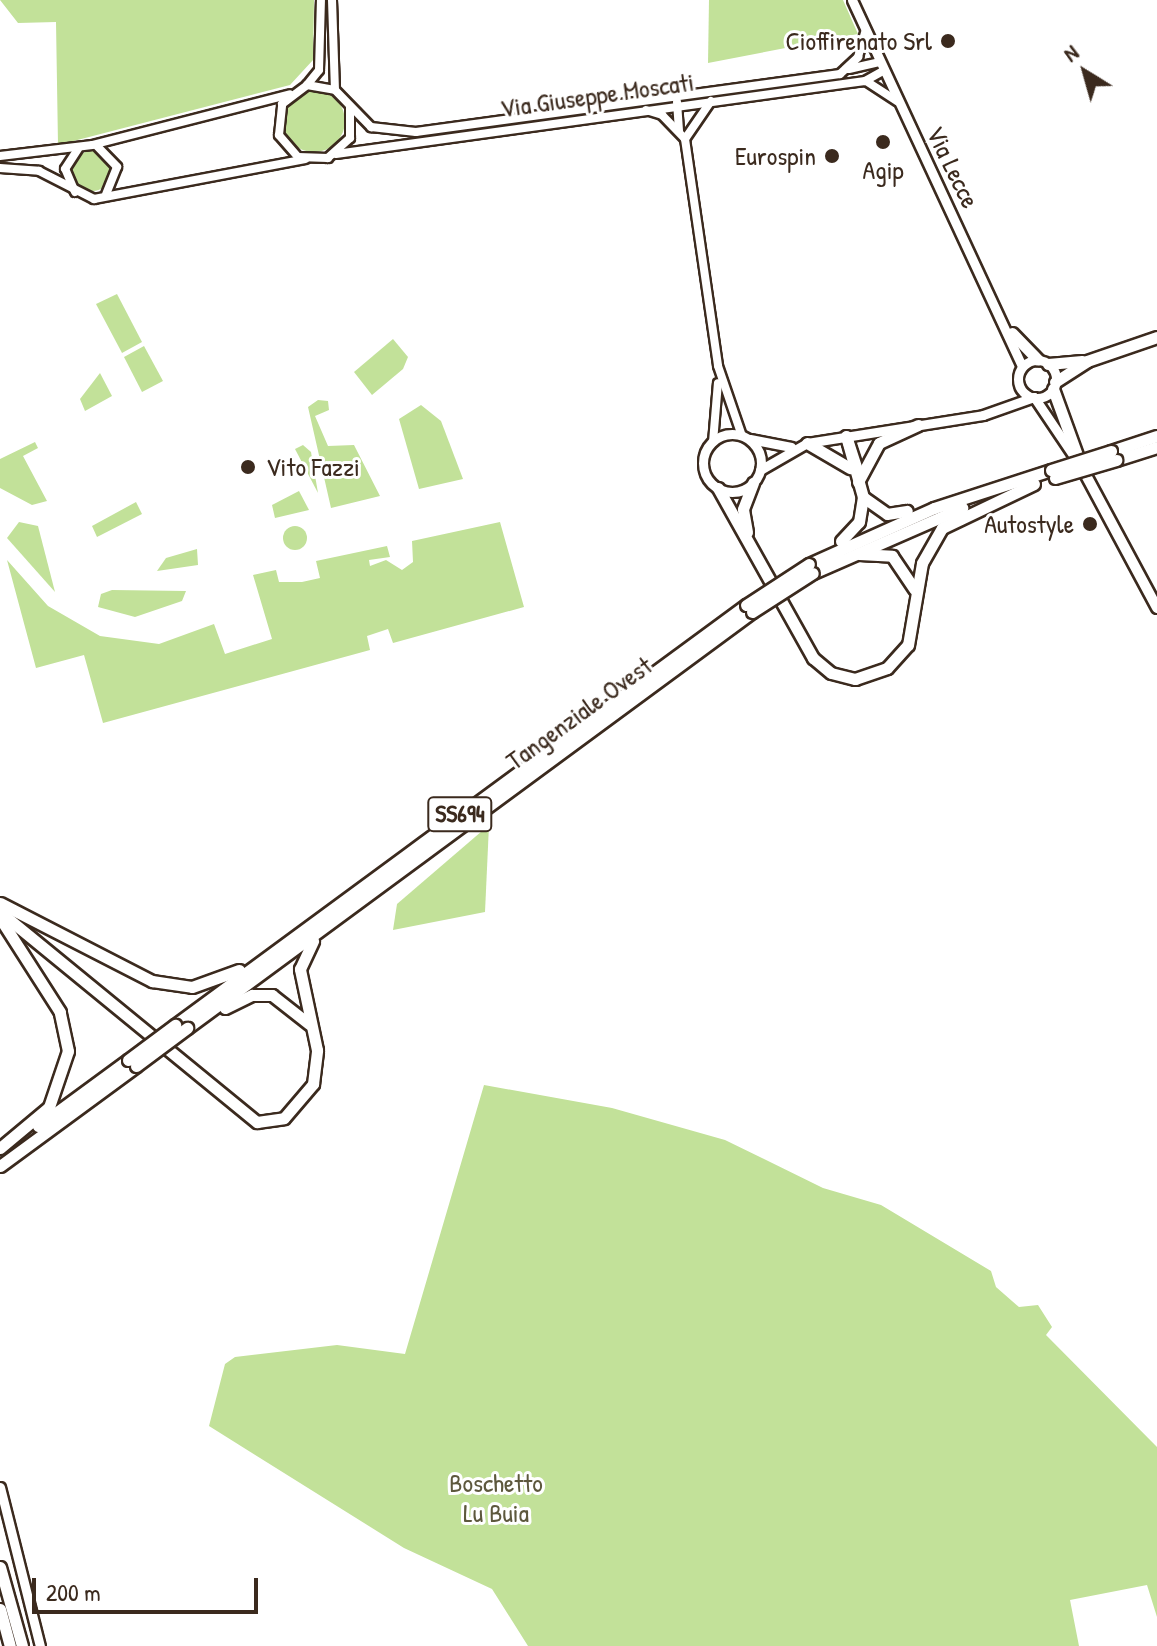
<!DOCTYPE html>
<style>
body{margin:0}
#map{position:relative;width:1157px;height:1646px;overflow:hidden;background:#fff;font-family:"Patrick Hand",sans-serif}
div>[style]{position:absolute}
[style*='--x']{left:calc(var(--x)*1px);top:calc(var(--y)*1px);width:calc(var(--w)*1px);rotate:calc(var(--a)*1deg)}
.green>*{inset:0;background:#c2e199}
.round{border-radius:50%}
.roads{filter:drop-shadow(2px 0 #3b2a1e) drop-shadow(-2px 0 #3b2a1e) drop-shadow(0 2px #3b2a1e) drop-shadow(0 -2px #3b2a1e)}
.tertiary>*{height:8px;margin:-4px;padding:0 4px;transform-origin:4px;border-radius:4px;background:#fff}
.secondary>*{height:9px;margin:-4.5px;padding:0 4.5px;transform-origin:4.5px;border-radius:4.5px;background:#fff}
.secondary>.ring{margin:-4.5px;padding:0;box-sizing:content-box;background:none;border:9px solid #fff;border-radius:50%}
.primary>*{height:10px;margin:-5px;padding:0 5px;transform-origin:5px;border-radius:5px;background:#fff}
.trunk>*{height:11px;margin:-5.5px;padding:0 5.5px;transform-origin:5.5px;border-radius:5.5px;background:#fff}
.bridges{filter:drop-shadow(2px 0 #3b2a1e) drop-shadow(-2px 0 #3b2a1e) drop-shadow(0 2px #3b2a1e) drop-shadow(0 -2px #3b2a1e)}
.trunk-bridge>*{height:11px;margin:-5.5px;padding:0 5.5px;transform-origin:5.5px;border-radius:5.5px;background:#fff}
.dots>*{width:22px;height:22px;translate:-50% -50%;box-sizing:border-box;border:4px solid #fff;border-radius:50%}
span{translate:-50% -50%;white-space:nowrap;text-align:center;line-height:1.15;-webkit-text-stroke:6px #fff;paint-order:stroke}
.shield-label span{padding:2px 6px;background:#fff;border:2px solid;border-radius:6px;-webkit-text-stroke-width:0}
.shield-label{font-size:24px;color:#3b2a1e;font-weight:700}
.poi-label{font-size:26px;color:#3b2a1e}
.right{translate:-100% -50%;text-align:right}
.left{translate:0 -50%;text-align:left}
.street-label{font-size:26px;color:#3b2a1e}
.park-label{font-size:26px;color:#5d583d}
.north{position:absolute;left:1045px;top:32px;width:80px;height:80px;-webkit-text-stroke:6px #fff;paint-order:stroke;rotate:323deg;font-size:22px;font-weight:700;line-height:32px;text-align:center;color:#3b2a1e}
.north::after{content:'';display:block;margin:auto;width:28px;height:36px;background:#3b2a1e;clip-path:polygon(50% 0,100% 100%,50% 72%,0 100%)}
.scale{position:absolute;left:32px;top:1578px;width:226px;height:36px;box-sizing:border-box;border:4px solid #3b2a1e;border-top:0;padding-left:10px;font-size:24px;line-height:28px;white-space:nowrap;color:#3b2a1e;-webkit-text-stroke:6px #fff;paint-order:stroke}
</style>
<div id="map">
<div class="green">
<div style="clip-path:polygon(0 0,314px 0,313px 60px,290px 85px,58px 145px,56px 22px,18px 23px)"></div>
<div style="clip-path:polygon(709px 0,843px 0,858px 34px,708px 63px)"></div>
<div class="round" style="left:283px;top:90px;width:62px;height:62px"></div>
<div class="round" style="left:72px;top:151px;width:40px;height:40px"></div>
<div style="clip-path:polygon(117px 294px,142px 342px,122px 353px,96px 304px)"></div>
<div style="clip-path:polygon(393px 339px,408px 357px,403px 369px,372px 395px,354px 372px)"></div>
<div style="clip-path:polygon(144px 346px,163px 381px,142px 392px,124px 357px)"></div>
<div style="clip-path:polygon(100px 373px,112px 396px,85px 411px,80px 399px)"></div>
<div style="clip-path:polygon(318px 400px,328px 401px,329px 410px,315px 416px,328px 446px,354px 445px,380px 496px,331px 508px,308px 407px)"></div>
<div style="clip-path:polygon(421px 405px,441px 421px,463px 479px,419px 489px,399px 419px)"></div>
<div style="clip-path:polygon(35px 442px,38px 448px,23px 456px,47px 501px,32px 505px,0 488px,0 459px)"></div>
<div style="clip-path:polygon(303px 445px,311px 452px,318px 493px,295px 449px)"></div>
<div style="clip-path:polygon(299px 491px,309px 510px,275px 518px,272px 505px)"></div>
<div style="clip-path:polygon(136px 502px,142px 514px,97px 537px,92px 526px)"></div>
<div style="clip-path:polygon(19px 522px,38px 526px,55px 592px,7px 538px)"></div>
<div style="clip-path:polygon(500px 522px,524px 607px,393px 643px,388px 629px,367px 636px,370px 650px,103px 723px,84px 655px,36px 668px,7px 560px,48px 606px,100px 636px,159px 644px,214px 624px,225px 654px,272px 639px,253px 575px,276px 570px,279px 582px,302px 582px,320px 578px,316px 561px,387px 546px,390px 557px,369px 560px,370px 566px,386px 560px,402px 570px,413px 562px,412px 541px)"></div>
<div class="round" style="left:283px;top:526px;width:24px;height:24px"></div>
<div style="clip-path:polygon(197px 549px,198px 565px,157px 571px,166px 558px)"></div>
<div style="clip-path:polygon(112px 590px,186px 591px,182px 601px,135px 617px,98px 607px,101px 594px)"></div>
<div style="clip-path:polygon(489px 825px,485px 912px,393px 930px,397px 904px)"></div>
<div style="clip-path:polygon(484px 1085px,612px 1108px,725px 1140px,823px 1188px,881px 1205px,991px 1271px,996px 1287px,1019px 1307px,1038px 1305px,1052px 1327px,1046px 1335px,1157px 1447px,1157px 1617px,1147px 1585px,1070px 1600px,1079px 1646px,528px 1646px,492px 1589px,404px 1548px,209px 1426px,225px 1364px,235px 1357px,337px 1345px,405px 1354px)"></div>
</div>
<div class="roads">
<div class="tertiary">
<div style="--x:332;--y:0;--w:89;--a:88.1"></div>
<div style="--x:849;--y:69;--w:31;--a:-13"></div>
<div style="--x:866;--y:81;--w:37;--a:33"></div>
<div style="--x:307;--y:85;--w:19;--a:-51"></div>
<div style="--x:319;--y:70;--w:70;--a:-88.4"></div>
<div style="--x:711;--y:101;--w:46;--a:124.4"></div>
<div style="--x:685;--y:139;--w:229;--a:81.7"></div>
<div style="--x:718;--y:366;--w:74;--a:71.1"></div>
<div style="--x:677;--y:102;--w:29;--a:86"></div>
<div style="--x:350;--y:107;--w:31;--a:90"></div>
<div style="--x:350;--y:138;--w:30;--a:138"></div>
<div style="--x:328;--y:158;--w:30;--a:-178"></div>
<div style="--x:298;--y:157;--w:29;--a:-131"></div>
<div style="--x:279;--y:135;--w:31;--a:-84"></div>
<div style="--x:282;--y:104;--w:31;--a:-37"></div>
<div style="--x:307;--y:85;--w:28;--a:10"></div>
<div style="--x:335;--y:90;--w:52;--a:45.8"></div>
<div style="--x:371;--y:127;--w:45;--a:6.3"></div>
<div style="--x:416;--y:132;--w:428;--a:-7.8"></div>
<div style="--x:840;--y:74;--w:25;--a:-43"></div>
<div style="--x:858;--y:57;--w:26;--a:-74"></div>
<div style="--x:646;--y:110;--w:17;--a:17"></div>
<div style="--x:662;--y:115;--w:33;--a:46"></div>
<div style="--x:97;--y:146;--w:29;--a:46"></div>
<div style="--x:117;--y:167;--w:29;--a:112"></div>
<div style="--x:336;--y:154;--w:534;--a:-7.86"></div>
<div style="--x:865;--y:81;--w:21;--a:-29"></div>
<div style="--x:0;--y:156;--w:93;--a:-6.8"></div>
<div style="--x:92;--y:145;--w:204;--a:-14.4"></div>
<div style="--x:0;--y:168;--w:39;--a:4"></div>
<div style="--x:39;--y:171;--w:62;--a:27"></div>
<div style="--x:94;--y:199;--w:215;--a:-10.7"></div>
<div style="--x:75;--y:192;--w:25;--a:-113"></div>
<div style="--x:65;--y:169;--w:24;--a:-57"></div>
<div style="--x:713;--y:442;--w:59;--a:-85.2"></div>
</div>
<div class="secondary">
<div style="--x:852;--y:0;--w:404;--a:65.1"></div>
<div class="ring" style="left:1018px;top:360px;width:29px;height:29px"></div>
<div class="ring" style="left:703px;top:434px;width:49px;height:49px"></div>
<div style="--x:750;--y:439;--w:42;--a:11"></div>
<div style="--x:760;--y:470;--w:54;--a:-29.9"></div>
<div style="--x:807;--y:443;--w:178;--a:-9"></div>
<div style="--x:983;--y:415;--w:54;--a:-19.4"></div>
<div style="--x:1034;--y:397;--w:73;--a:56.1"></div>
<div style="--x:0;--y:1487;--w:164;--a:75.9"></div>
</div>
<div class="primary">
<div style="--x:1081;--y:466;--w:161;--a:61.8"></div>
</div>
<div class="trunk">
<div style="--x:1012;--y:333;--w:37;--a:46"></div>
<div style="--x:1048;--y:364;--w:34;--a:-5"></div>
<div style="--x:1055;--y:382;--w:38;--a:-33"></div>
<div style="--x:1087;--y:361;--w:74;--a:-18.9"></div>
<div style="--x:1053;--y:389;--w:82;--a:70"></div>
<div style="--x:846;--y:436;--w:40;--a:72"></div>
<div style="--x:807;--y:443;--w:50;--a:30.2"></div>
<div style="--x:1111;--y:451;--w:48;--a:-18.1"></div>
<div style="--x:1116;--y:460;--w:43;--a:-17.6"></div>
<div style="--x:858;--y:482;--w:44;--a:-61.7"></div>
<div style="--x:879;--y:443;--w:43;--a:-24.8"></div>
<div style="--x:718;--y:488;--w:195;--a:60.8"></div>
<div style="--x:813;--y:658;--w:23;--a:40"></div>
<div style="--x:831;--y:673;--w:25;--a:14"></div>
<div style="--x:855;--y:679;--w:34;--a:-19"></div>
<div style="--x:887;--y:668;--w:31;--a:-48"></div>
<div style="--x:908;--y:645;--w:83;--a:-80.3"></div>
<div style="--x:922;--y:563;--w:40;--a:-60.3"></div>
<div style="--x:942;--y:528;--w:102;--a:-25.6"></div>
<div style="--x:863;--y:497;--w:29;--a:35"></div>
<div style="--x:887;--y:514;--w:20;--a:-9"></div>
<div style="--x:747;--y:532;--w:23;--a:-100"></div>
<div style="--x:743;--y:509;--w:28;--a:-69"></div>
<div style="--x:841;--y:541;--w:26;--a:-47"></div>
<div style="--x:859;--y:522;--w:25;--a:-81"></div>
<div style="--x:863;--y:497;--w:63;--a:-105.6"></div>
<div style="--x:859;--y:554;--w:33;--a:3"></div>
<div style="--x:892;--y:556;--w:40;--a:56"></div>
<div style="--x:809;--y:564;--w:137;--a:-24.1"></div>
<div style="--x:934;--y:508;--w:123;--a:-18"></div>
<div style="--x:813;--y:573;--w:163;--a:-23.6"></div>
<div style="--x:0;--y:903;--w:171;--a:27.2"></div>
<div style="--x:152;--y:981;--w:40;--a:8.5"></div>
<div style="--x:192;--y:987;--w:50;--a:-19.9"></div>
<div style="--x:0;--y:912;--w:332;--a:39.3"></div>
<div style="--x:257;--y:1122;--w:27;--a:-8"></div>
<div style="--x:284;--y:1118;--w:45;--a:-49.5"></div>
<div style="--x:313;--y:1084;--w:34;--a:-83"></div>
<div style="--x:317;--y:1050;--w:83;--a:-101.9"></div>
<div style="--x:300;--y:969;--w:31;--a:-65"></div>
<div style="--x:225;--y:1008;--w:30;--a:-26"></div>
<div style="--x:252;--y:995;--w:20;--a:0"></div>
<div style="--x:272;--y:995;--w:47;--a:38.1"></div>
<div style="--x:175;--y:1025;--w:709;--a:-36.34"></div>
<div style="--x:187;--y:1028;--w:702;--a:-36.36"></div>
<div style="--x:38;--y:1126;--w:112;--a:-36.3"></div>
<div style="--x:0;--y:1148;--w:64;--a:-39.9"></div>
<div style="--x:49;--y:1107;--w:59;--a:-71.3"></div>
<div style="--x:68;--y:1051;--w:40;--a:-102"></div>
<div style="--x:60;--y:1012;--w:112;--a:-122.6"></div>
<div style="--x:0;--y:1166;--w:169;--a:-36.3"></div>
<div style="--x:0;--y:1567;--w:82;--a:74.4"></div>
<div style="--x:0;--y:1609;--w:38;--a:75"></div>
</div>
</div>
<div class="bridges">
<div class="trunk-bridge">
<div style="--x:1051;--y:470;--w:63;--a:-17.6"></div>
<div style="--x:1055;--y:478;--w:64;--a:-16.4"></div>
<div style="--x:746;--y:605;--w:75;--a:-33.1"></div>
<div style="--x:752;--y:612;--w:72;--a:-32.6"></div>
<div style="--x:128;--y:1060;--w:59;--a:-36.7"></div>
<div style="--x:136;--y:1066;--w:64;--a:-36.7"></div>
</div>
</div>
<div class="dots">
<div style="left:948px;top:41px;background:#3b2a1e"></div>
<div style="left:883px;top:142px;background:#3b2a1e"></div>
<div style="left:832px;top:156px;background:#3b2a1e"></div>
<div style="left:248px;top:467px;background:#3b2a1e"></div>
<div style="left:1090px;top:524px;background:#3b2a1e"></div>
</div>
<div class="shield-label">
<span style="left:460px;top:814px">SS694</span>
</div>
<div class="poi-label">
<span class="right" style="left:932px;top:41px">Cioffirenato Srl</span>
<span class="right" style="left:816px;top:156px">Eurospin</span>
<span style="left:883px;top:170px">Agip</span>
<span class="left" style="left:266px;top:467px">Vito Fazzi</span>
<span class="right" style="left:1074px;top:524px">Autostyle</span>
</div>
<div class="street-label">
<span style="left:597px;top:95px;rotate:-8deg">Via Giuseppe Moscati</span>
<span style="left:953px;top:167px;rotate:64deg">Via Lecce</span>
<span style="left:579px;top:713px;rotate:-36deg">Tangenziale Ovest</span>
</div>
<div class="park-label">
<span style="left:496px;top:1498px">Boschetto<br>Lu Buia</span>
</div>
<div class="north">N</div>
<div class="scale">200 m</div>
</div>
